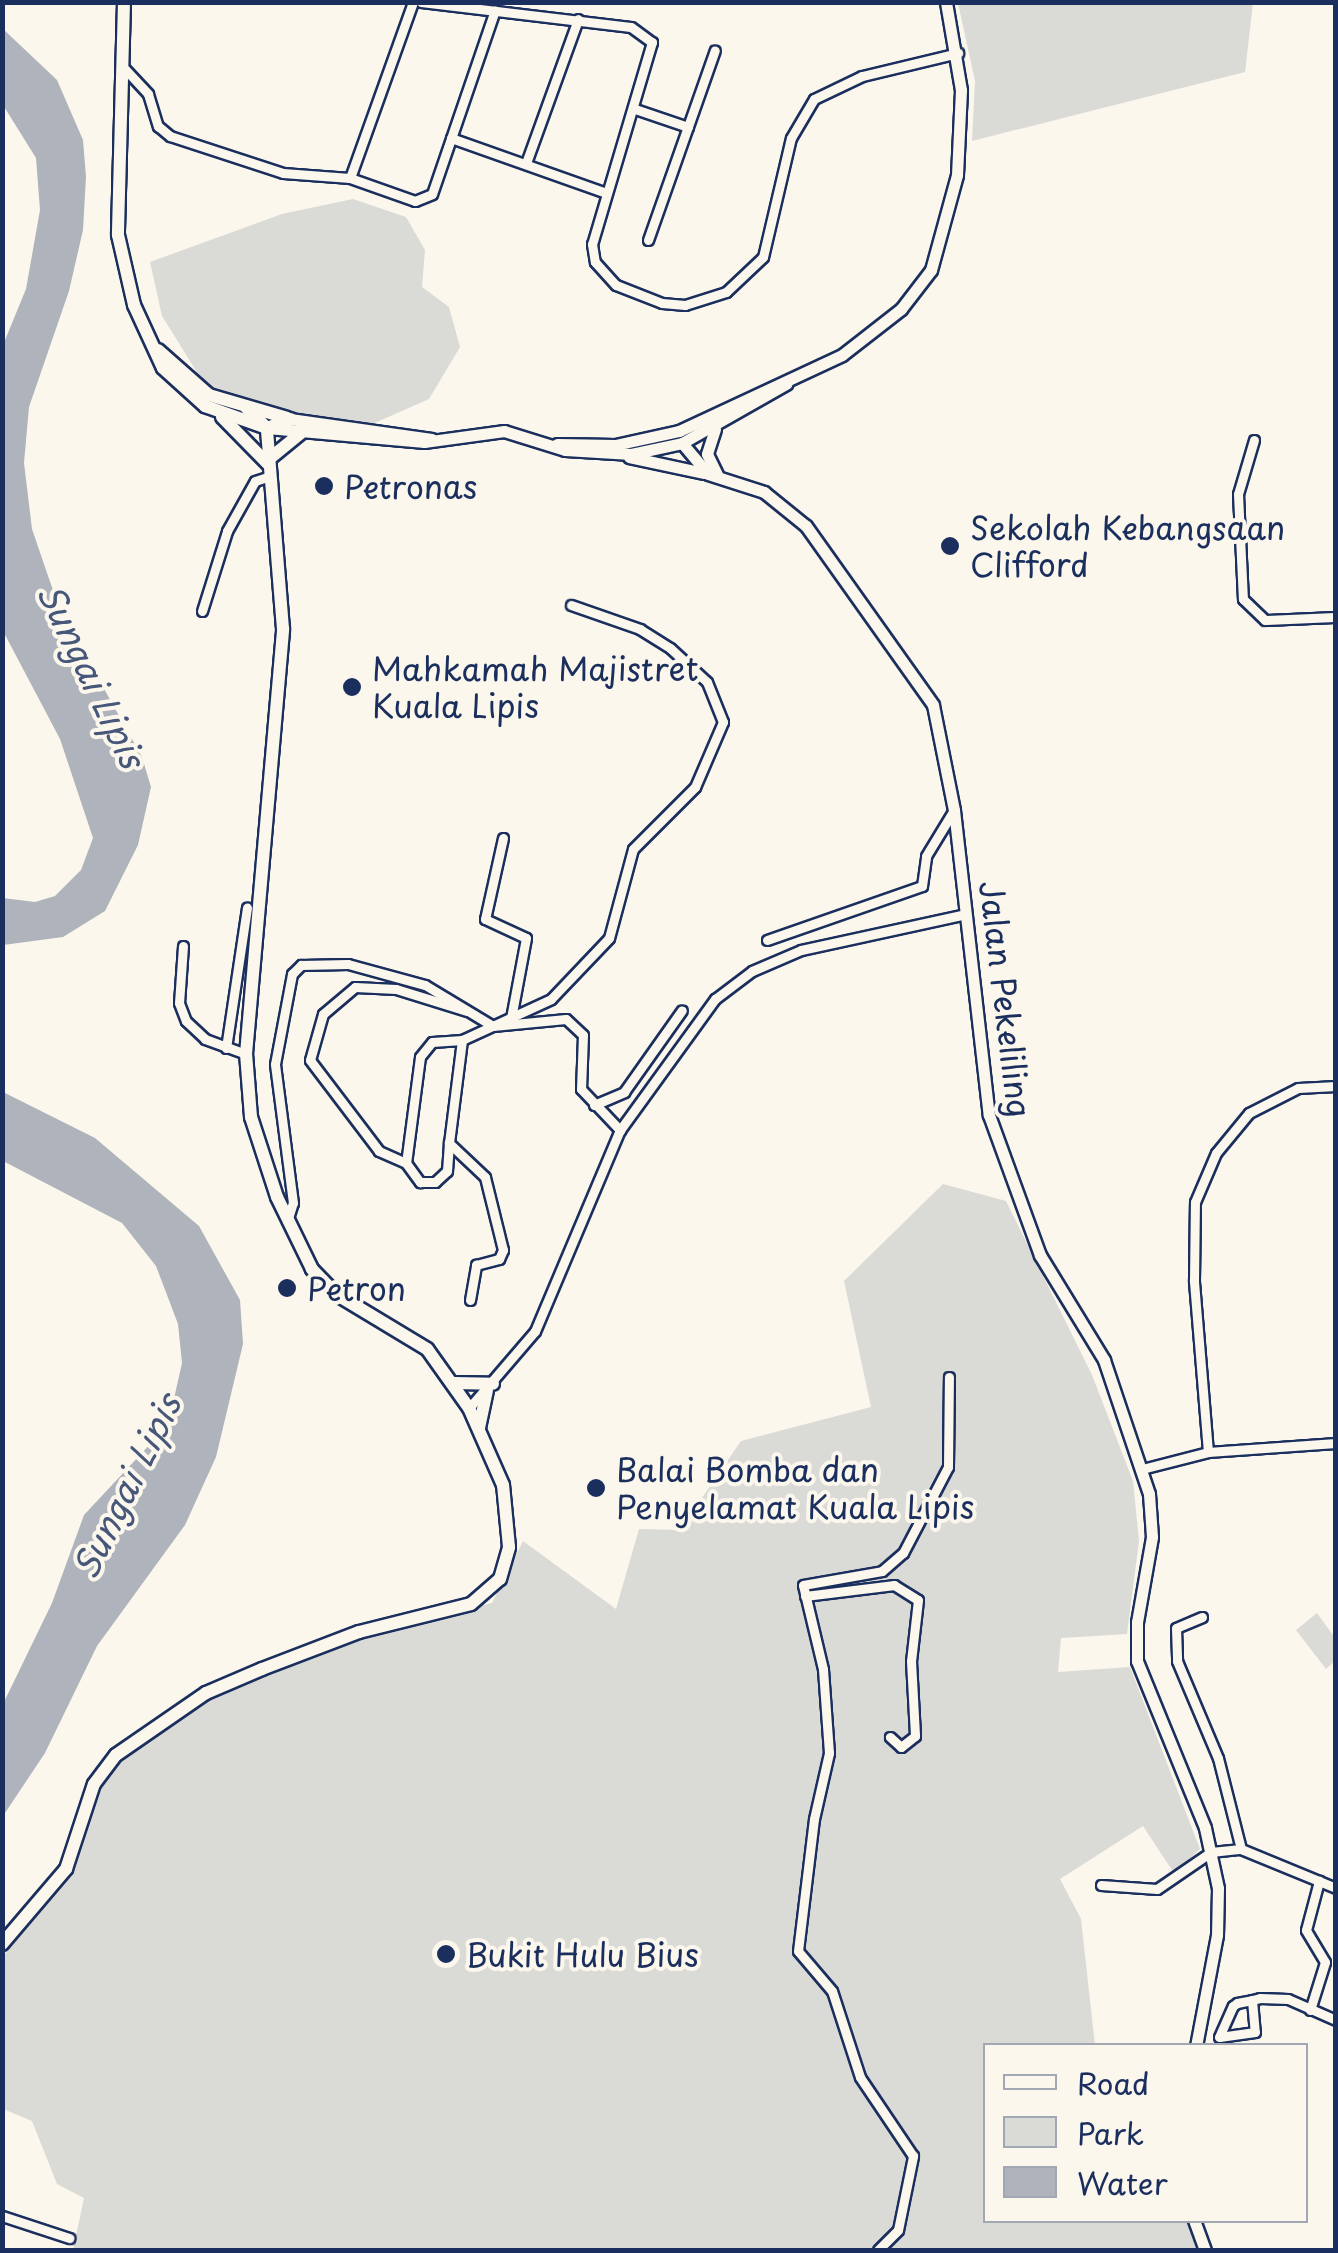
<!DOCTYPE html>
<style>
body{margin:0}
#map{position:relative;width:1338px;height:2253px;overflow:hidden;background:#fbf7ec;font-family:"Playpen Sans",sans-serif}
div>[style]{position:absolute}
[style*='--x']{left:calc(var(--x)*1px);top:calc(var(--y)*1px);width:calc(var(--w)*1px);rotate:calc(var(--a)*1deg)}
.green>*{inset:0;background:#dadad7}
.water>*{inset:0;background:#afb3bb}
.roads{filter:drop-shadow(2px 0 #1b2f5e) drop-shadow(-2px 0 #1b2f5e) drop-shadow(0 2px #1b2f5e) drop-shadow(0 -2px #1b2f5e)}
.minor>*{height:9px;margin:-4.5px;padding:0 4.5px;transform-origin:4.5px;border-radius:4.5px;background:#fbf7ec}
.tertiary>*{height:11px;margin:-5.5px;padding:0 5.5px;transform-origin:5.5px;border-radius:5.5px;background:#fbf7ec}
.secondary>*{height:12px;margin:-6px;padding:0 6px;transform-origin:6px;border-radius:6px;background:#fbf7ec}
.dots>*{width:28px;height:28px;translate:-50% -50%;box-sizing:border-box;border:5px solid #fbf7ec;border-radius:50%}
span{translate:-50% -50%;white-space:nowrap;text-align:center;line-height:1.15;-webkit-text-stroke:8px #fbf7ec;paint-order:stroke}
.poi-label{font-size:32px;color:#1b2f5e}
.left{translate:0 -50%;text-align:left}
.street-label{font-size:32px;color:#1b2f5e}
.water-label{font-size:35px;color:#47577a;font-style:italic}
.frame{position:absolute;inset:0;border:5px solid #1b2f5e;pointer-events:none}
.legend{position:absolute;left:983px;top:2043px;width:325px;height:180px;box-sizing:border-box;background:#fbf7ec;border:2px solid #a1a7b3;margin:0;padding:12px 18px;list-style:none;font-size:30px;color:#1b2f5e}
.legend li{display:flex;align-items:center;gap:20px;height:50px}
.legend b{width:50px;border:2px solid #a1a7b3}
</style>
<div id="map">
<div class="green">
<div style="clip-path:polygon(958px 3px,958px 2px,1253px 3px,1245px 72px,972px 141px,975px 81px)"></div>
<div style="clip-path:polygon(353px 199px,406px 217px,425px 250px,422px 287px,449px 307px,460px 347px,429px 399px,370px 425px,299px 418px,208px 390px,162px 316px,150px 262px,282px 214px)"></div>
<div style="clip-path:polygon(943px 1184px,1006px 1201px,1092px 1375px,1133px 1481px,1139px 1541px,1127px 1634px,1061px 1638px,1058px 1672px,1130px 1667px,1200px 1849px,1174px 1873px,1143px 1826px,1060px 1879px,1081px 1919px,1095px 2045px,986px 2046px,986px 2220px,1195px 2221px,1200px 2250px,49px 2250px,73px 2250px,84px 2198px,57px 2184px,32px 2121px,3px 2109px,3px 1956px,73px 1875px,95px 1786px,112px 1760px,192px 1703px,359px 1635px,492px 1603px,523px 1541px,616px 1609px,639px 1529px,680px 1530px,741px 1441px,871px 1407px,844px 1281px)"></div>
<div style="clip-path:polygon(1317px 1613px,1335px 1638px,1335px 1661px,1326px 1669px,1296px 1630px)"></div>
</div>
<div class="water">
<div style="clip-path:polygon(2px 28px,57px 80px,83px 140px,86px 177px,83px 230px,69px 291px,29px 407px,24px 463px,32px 529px,59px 608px,142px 757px,151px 787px,138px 845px,105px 911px,63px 937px,3px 945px,3px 898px,35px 902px,55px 896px,81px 870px,93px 838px,60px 739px,3px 631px,3px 345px,26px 289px,40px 210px,36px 158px,3px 105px)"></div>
<div style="clip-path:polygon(3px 1092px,95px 1138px,199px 1226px,240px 1300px,243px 1344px,216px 1457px,185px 1525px,97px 1646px,45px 1753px,3px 1816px,3px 1704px,52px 1603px,84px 1515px,168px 1425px,182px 1363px,178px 1324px,156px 1266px,122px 1223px,3px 1161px)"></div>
</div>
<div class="roads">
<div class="minor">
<div style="--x:413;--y:2;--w:187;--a:109.7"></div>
<div style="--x:350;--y:178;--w:69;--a:19.5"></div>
<div style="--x:415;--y:201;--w:18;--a:-22"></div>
<div style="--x:432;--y:194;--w:194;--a:-71.1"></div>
<div style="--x:421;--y:2;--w:211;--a:6.8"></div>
<div style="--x:631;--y:27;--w:26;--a:36"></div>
<div style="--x:652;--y:42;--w:211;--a:106.5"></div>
<div style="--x:592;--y:244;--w:18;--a:81"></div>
<div style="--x:595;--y:262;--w:31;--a:48"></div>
<div style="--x:616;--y:285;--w:49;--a:21.4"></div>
<div style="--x:662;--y:303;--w:23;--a:5"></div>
<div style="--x:685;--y:305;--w:43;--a:-17.6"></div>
<div style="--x:726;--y:292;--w:51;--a:-43.4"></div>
<div style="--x:763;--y:257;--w:122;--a:-76.8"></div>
<div style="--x:791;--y:138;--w:45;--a:-59.5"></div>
<div style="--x:814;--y:99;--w:53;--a:-25.6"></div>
<div style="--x:862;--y:76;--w:99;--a:-13.5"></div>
<div style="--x:125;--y:69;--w:34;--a:47"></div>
<div style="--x:148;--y:94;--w:34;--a:73"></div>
<div style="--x:158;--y:126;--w:16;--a:40"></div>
<div style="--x:170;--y:136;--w:119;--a:18.1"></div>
<div style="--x:283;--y:173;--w:67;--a:4.3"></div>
<div style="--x:635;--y:109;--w:56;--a:18.8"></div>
<div style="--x:451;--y:138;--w:164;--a:19.5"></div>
<div style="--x:526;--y:163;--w:153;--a:-70.1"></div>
<div style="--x:648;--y:240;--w:201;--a:-70.6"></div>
<div style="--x:1254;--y:440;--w:56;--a:106.5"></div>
<div style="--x:1238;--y:494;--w:105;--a:87.3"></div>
<div style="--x:1243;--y:599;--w:30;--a:44"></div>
<div style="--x:1265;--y:620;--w:71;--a:-2.4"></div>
<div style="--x:202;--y:611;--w:84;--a:-72.6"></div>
<div style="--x:227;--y:531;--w:57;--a:-60.8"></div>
<div style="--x:255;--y:481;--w:16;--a:-18"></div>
<div style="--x:503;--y:838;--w:83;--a:102.5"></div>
<div style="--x:485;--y:919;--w:45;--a:24.9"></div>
<div style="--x:526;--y:938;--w:81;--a:100.6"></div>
<div style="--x:767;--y:940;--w:164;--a:-19.2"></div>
<div style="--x:922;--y:886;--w:30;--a:-82"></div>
<div style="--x:926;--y:856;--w:54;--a:-58.7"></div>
<div style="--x:183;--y:946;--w:57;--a:94"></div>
<div style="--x:179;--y:1003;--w:19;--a:69"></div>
<div style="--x:186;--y:1021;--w:26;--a:43"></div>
<div style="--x:205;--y:1039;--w:44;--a:20.1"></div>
<div style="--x:462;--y:1040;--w:30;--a:176"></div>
<div style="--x:432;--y:1042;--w:19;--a:129"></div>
<div style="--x:420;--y:1057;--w:107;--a:97.5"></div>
<div style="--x:406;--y:1163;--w:30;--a:-156"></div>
<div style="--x:379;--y:1151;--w:114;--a:-127.2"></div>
<div style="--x:310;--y:1060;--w:48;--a:-74.2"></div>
<div style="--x:323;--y:1014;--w:42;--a:-40.2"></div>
<div style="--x:355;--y:987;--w:41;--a:2.8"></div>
<div style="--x:396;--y:989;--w:74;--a:17.2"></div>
<div style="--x:226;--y:1048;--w:142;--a:-81.5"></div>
<div style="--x:594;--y:1105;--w:33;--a:-23"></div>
<div style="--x:624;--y:1092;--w:100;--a:-54.7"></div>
<div style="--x:406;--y:1163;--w:24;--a:54"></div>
<div style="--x:420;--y:1182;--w:15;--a:0"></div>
<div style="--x:435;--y:1182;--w:16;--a:-43"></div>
<div style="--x:447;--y:1171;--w:28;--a:-86"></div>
<div style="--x:287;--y:1221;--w:19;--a:-72"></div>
<div style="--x:293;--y:1203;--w:140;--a:-97.4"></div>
<div style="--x:275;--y:1064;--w:92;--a:-79.3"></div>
<div style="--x:292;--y:974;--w:13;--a:-45"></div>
<div style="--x:301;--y:965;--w:47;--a:-1.2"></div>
<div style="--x:348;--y:964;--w:80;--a:15.3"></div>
<div style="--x:425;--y:985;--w:79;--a:31.1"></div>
<div style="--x:493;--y:1026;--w:73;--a:-5.5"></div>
<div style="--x:566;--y:1019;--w:23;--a:43"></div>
<div style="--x:583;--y:1035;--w:54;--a:92.1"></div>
<div style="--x:581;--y:1089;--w:57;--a:46.4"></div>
<div style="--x:470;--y:1300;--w:36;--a:-80"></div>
<div style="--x:476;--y:1265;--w:24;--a:-15"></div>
<div style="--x:499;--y:1259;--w:10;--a:-66"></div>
<div style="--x:503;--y:1250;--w:75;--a:-103.9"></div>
<div style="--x:485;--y:1177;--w:50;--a:-136.6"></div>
<div style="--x:449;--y:1143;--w:104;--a:-82.8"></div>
<div style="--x:462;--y:1040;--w:98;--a:-24.7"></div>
<div style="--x:551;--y:999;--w:84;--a:-46.4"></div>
<div style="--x:609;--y:938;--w:92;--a:-74.9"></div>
<div style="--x:633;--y:849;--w:88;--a:-45"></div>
<div style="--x:695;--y:787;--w:71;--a:-66.7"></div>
<div style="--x:723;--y:722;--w:43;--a:-111.8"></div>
<div style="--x:707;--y:682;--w:50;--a:-137.4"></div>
<div style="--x:670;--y:648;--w:36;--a:-148"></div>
<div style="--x:640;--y:629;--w:73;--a:-160.8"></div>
<div style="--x:469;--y:1408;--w:101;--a:-49.4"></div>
<div style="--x:535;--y:1331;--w:218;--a:-67.1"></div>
<div style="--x:620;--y:1130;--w:162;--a:-54.1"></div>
<div style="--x:715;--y:999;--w:46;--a:-37.1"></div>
<div style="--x:752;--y:971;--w:53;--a:-23.2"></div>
<div style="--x:801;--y:950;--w:169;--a:-12.3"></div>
<div style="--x:1208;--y:1452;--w:173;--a:-94.7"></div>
<div style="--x:1194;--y:1280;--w:78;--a:-89.3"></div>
<div style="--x:1195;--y:1202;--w:53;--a:-66.8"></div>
<div style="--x:1216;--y:1153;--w:52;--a:-50.5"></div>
<div style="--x:1249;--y:1113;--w:55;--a:-27"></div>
<div style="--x:1298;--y:1088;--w:38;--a:-3"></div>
<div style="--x:1142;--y:1469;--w:68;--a:-14.4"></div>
<div style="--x:1208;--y:1452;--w:128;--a:-4"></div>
<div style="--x:805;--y:1596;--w:90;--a:-7"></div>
<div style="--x:894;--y:1585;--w:28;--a:32"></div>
<div style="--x:918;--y:1600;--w:61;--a:96.5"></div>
<div style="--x:911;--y:1661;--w:75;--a:86.9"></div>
<div style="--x:915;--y:1736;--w:18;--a:142"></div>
<div style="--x:901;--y:1747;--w:15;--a:-138"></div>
<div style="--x:1202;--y:1617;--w:28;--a:157"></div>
<div style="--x:1176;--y:1628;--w:33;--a:88"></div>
<div style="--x:1177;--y:1661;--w:105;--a:67.1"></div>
<div style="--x:1218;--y:1758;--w:94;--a:75.8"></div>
<div style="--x:1101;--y:1885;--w:56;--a:4.1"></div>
<div style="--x:1157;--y:1889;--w:65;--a:-34.4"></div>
<div style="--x:1211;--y:1852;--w:30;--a:-6"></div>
<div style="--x:1241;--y:1849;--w:103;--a:22.3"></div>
<div style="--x:1252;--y:2000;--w:32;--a:85"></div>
<div style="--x:1255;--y:2032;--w:36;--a:172"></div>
<div style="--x:1219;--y:2037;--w:34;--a:-66"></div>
<div style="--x:1233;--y:2006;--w:5;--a:-37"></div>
<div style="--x:1237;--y:2003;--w:15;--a:-11"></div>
<div style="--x:1252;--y:2000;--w:8;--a:-14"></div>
<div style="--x:1260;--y:1998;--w:28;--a:2"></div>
<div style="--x:1288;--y:1999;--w:52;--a:23.6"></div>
<div style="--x:1310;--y:2010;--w:50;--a:-72.6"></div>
<div style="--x:1325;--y:1962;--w:37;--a:-121"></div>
<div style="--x:1306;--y:1930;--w:51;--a:-75.1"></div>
<div style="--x:2;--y:2216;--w:71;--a:18.2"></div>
<div style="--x:878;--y:2250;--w:28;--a:-45"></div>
<div style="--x:898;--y:2230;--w:76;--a:-78.5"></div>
<div style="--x:913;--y:2156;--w:95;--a:-123.9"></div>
<div style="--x:860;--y:2077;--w:90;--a:-108"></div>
<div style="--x:832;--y:1991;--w:52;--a:-130.4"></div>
<div style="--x:798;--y:1951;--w:133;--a:-83.1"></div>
<div style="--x:814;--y:1819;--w:68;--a:-77.2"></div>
<div style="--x:829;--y:1753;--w:84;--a:-94.1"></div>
<div style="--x:823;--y:1669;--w:86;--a:-103.4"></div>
<div style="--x:803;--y:1585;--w:80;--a:-10"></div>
<div style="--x:882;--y:1571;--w:28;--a:-41"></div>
<div style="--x:903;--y:1553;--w:97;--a:-62.4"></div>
<div style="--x:948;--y:1467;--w:90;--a:-89.4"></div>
</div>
<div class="tertiary">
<div style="--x:290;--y:419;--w:143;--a:8"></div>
<div style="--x:267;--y:428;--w:158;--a:5.1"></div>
<div style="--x:424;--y:442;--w:81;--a:-7.8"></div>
<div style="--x:504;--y:431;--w:64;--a:17.3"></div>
<div style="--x:565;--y:450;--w:66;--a:3.5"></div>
<div style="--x:631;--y:454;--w:52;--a:-12.2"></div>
<div style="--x:682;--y:443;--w:120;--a:-29.6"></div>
<div style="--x:715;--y:429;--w:26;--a:108"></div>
<div style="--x:707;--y:454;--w:25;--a:64"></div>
<div style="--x:682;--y:443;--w:40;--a:50"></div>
<div style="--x:708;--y:474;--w:59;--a:17.8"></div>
<div style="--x:764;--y:492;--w:54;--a:39"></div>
<div style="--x:806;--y:526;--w:219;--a:54.6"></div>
<div style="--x:933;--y:705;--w:107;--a:78.7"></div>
<div style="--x:954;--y:810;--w:307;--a:83.5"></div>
<div style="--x:989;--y:1115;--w:149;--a:70"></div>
<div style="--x:1040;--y:1255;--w:123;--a:58.6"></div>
<div style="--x:1104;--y:1360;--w:141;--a:71.4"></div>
<div style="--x:1149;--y:1494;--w:43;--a:86"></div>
<div style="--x:1152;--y:1537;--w:86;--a:100"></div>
<div style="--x:1137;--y:1622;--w:39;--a:90"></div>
<div style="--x:1137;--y:1661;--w:180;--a:67.8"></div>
<div style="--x:1205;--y:1828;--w:61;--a:77.8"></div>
<div style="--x:1218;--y:1888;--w:47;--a:91.2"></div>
<div style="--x:1217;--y:1935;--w:113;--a:100.7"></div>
<div style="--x:557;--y:444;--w:58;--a:1"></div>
<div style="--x:615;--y:445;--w:66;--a:-12.3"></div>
<div style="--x:679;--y:431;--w:180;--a:-25"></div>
<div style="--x:842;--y:355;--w:75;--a:-37.9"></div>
<div style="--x:901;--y:309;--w:49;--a:-52.4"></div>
<div style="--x:931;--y:270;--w:98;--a:-74.7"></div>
<div style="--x:957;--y:175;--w:85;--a:-87.3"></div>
<div style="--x:961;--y:90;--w:89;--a:-99.7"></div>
<div style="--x:629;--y:457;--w:77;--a:12"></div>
<div style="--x:1194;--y:2220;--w:32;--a:70"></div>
</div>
<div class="secondary">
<div style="--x:124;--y:2;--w:233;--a:91.5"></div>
<div style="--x:118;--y:235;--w:72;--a:77.1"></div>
<div style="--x:134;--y:305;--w:69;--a:65.3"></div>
<div style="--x:163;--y:368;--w:57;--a:42.1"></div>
<div style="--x:205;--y:406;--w:66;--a:19.5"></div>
<div style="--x:267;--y:428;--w:25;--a:-21"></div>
<div style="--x:158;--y:350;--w:68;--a:41.4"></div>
<div style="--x:209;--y:395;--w:81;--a:16.4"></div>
<div style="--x:222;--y:417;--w:67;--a:45.6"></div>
<div style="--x:269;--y:459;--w:41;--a:-39.1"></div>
<div style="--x:454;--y:1383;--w:39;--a:1"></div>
<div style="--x:479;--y:1428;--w:38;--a:-78"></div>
<div style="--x:2;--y:1944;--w:99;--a:-49.5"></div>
<div style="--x:66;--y:1869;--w:89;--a:-71.8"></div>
<div style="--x:94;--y:1784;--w:36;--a:-53"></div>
<div style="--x:116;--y:1755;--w:109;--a:-34.6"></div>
<div style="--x:206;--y:1693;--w:61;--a:-23.2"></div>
<div style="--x:262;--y:1669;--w:104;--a:-20.9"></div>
<div style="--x:359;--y:1632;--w:115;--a:-14"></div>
<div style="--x:471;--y:1604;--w:38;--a:-41"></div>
<div style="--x:500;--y:1579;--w:33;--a:-74"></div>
<div style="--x:509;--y:1547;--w:62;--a:-95.5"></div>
<div style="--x:503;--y:1485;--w:84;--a:-113.8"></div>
<div style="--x:469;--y:1408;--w:72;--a:-125.4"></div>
<div style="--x:427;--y:1349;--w:106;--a:-148.9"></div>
<div style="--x:336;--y:1294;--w:35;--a:-134"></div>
<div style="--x:312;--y:1269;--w:80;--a:-115.9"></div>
<div style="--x:277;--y:1197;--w:84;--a:-108"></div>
<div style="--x:251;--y:1117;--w:63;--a:-94.5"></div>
<div style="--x:246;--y:1054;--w:427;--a:-85"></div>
<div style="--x:283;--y:629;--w:202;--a:-94.6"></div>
<div style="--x:267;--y:428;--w:28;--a:-136"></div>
</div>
</div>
<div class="dots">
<div style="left:324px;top:486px;background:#1b2f5e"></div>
<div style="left:950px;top:546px;background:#1b2f5e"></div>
<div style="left:352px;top:687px;background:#1b2f5e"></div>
<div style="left:287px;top:1288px;background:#1b2f5e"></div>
<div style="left:596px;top:1488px;background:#1b2f5e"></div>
<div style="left:446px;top:1954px;background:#1b2f5e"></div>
</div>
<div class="poi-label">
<span class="left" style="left:344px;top:486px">Petronas</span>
<span class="left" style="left:970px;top:546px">Sekolah Kebangsaan<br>Clifford</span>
<span class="left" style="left:372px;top:687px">Mahkamah Majistret<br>Kuala Lipis</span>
<span class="left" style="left:307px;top:1288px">Petron</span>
<span class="left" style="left:616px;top:1488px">Balai Bomba dan<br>Penyelamat Kuala Lipis</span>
<span class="left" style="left:466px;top:1954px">Bukit Hulu Bius</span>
</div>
<div class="street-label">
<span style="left:1006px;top:999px;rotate:83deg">Jalan Pekeliling</span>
</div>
<div class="water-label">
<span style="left:92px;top:675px;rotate:64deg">Sungai Lipis</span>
<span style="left:126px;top:1486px;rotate:-64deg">Sungai Lipis</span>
</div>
<div class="frame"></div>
<ul class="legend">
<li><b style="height:12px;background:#fbf7ec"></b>Road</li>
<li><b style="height:28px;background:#dadad7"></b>Park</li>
<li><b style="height:28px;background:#afb3bb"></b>Water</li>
</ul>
</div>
